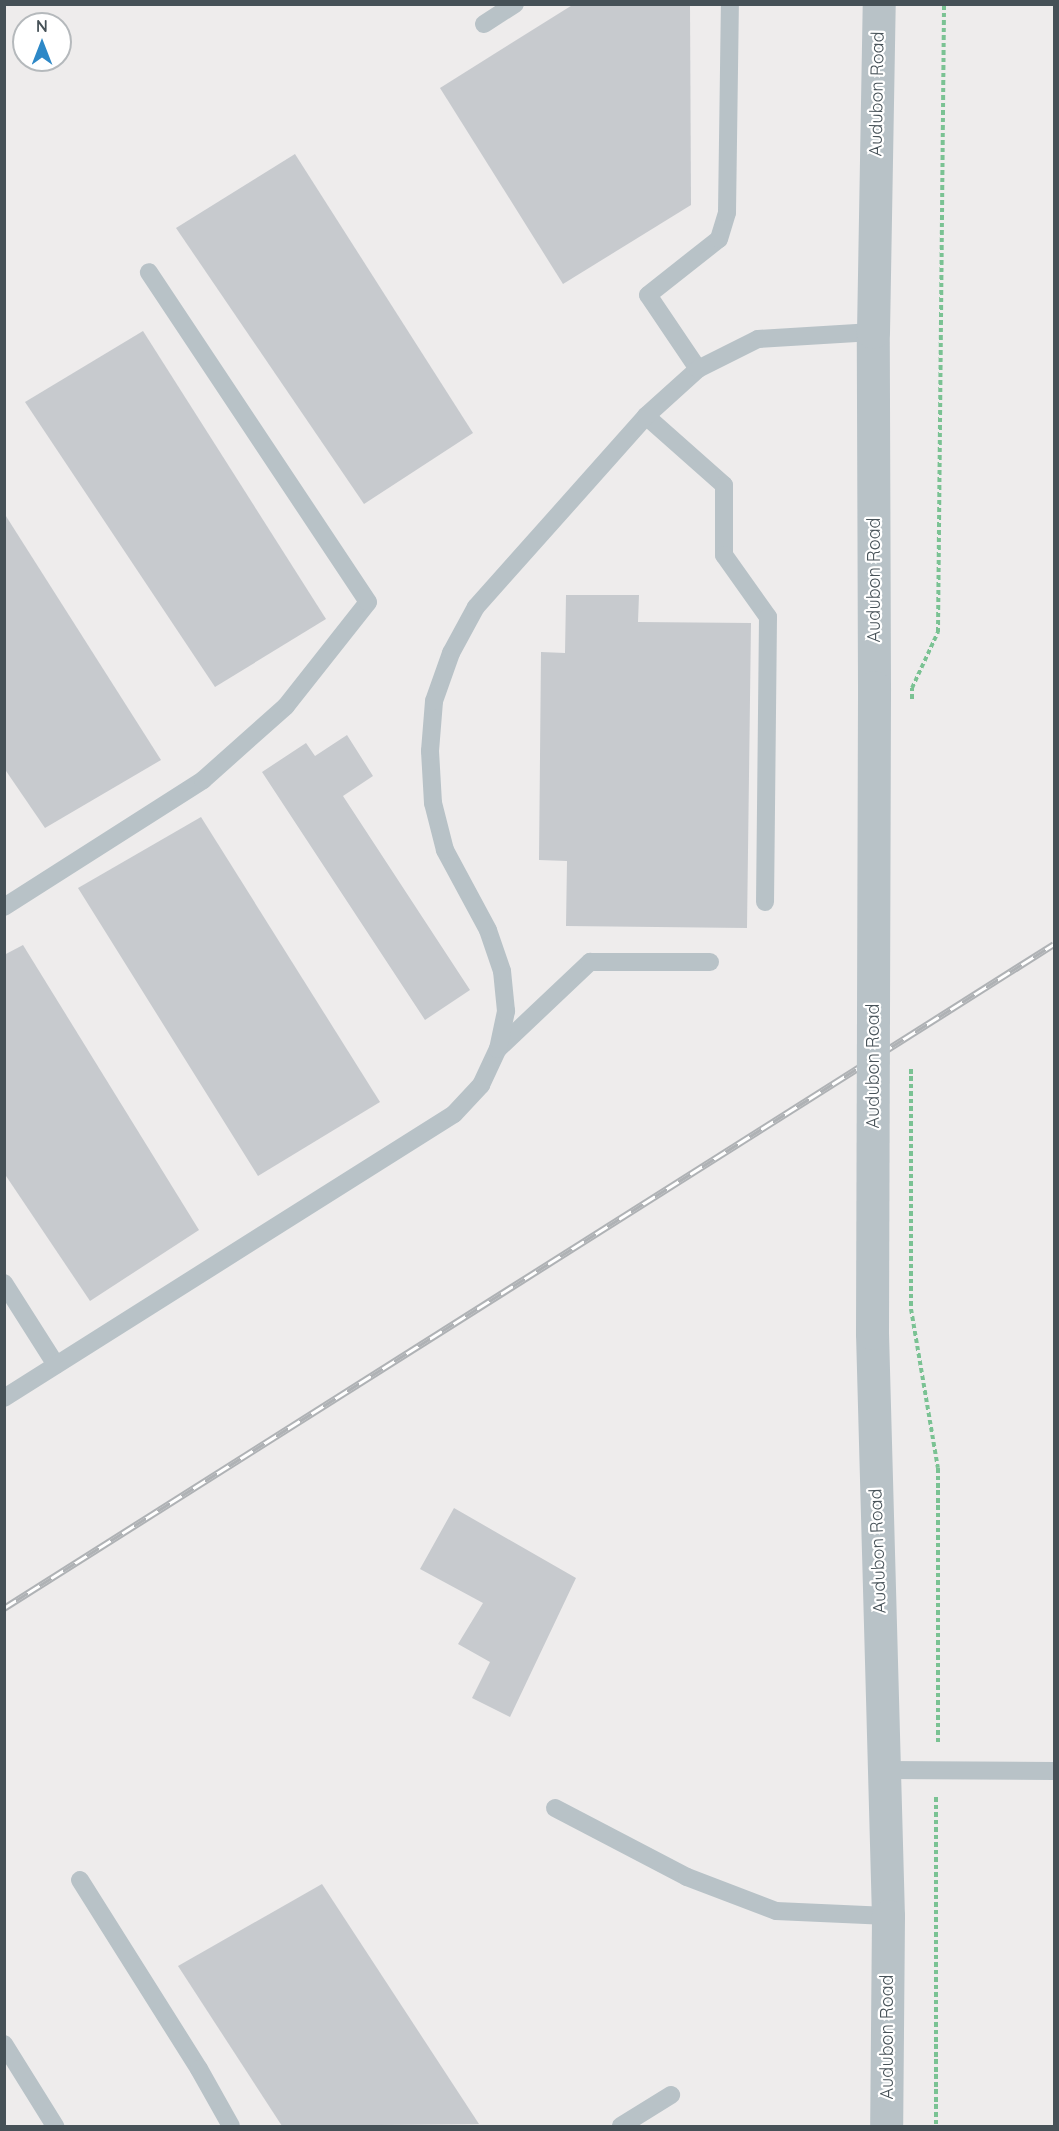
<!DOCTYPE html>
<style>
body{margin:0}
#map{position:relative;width:1059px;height:2131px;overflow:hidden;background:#eeecec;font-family:Quicksand,sans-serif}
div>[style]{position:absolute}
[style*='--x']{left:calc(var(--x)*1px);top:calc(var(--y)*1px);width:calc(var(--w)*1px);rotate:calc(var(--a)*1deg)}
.building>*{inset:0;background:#c7cace}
.path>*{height:4px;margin-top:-2px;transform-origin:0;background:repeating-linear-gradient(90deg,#7ac293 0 4.5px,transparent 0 7.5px)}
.service>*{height:18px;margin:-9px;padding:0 9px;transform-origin:9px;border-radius:9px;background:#b8c2c7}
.tertiary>*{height:33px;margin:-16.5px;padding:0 16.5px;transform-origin:16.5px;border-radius:16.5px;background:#b8c2c7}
.rail>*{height:7px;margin-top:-3.5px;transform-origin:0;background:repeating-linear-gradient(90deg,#fff 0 14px,#afb2b5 0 28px);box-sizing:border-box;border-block:2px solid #afb2b5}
.path-bridge>*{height:4px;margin-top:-2px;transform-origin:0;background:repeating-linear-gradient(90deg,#7ac293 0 4.5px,transparent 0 7.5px)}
.tertiary-bridge>*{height:33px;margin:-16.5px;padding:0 16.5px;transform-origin:16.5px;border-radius:16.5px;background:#b8c2c7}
span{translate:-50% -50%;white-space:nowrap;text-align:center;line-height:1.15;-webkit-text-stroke:4.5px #fff;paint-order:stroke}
.street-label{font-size:18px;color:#465157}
.frame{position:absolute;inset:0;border:6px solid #465157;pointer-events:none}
.north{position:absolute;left:12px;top:12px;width:60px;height:60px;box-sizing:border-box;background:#fff;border:2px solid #b5b9bc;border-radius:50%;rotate:0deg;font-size:16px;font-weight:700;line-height:24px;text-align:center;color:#465157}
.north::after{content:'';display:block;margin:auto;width:21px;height:27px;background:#2d88c7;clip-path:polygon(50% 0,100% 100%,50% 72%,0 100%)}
</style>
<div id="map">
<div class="building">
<div style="clip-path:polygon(574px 4px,690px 4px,691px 205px,563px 284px,440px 88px)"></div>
<div style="clip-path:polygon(295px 154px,473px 433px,364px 504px,176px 228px)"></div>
<div style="clip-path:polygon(143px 331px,326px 619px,215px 687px,25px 402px)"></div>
<div style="clip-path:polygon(4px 513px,161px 760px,45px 828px,4px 768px)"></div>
<div style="clip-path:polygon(566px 595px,639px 595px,638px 622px,751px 623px,747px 928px,566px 926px,567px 861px,539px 860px,541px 652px,565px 653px)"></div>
<div style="clip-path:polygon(347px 735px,373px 776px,343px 796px,470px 990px,425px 1020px,262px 772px,306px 743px,315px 756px)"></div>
<div style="clip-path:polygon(201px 817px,380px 1102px,258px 1176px,78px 888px)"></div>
<div style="clip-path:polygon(23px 945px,199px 1230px,90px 1301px,4px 1173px,4px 955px)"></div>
<div style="clip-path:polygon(454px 1508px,576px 1578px,510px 1717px,472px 1698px,490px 1662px,458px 1644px,483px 1603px,420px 1569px)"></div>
<div style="clip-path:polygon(322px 1884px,479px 2124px,282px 2126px,178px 1966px)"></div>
</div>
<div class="path">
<div style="--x:912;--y:688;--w:62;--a:-65.1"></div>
<div style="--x:938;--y:632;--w:628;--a:-89.45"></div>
<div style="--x:911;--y:1309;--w:161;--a:80.4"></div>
<div style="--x:938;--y:1468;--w:275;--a:90"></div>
<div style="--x:936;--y:1797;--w:329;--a:90"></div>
</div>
<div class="service">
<div style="--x:484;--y:24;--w:37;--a:-33"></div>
<div style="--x:698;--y:369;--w:89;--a:-124"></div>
<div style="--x:648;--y:295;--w:90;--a:-38.3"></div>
<div style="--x:719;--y:239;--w:28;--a:-73"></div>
<div style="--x:727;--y:212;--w:208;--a:-89.2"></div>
<div style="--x:646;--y:416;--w:104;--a:41.5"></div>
<div style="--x:724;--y:485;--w:70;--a:90"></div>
<div style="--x:724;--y:555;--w:76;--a:54.6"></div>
<div style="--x:768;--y:617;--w:285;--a:90.6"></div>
<div style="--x:4;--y:907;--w:236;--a:-32.5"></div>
<div style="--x:203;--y:780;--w:111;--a:-41.7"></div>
<div style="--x:286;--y:706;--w:132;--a:-51.7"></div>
<div style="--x:368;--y:602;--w:396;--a:-123.6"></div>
<div style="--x:498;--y:1049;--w:127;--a:-43.4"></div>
<div style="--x:590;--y:962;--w:120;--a:0"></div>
<div style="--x:4;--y:1283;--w:97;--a:57.6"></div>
<div style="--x:4;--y:1398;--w:532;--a:-32.26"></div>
<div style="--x:454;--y:1114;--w:40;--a:-47"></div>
<div style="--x:481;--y:1085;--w:40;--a:-65"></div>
<div style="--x:498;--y:1049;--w:39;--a:-78"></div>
<div style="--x:506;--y:1011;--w:40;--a:-95.7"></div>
<div style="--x:502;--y:971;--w:43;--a:-108.9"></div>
<div style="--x:488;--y:930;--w:91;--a:-118.3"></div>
<div style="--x:445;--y:850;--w:49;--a:-104.3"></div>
<div style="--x:433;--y:803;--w:52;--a:-93.3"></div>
<div style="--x:430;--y:751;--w:50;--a:-85.4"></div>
<div style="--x:434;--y:701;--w:51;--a:-70.5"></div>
<div style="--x:451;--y:653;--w:52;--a:-61.5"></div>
<div style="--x:476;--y:607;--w:256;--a:-48.3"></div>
<div style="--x:646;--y:416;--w:70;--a:-42.1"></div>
<div style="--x:698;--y:369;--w:67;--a:-26.6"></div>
<div style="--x:758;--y:339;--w:115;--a:-3.5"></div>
<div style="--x:884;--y:1770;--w:170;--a:0.3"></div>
<div style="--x:555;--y:1808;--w:149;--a:27.6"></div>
<div style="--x:687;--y:1877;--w:95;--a:20.9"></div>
<div style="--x:776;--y:1911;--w:112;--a:2.6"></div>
<div style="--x:80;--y:1880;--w:223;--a:57.8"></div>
<div style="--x:199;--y:2069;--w:65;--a:60.7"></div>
<div style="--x:4;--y:2044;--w:97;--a:58.1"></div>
<div style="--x:621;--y:2126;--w:59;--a:-31.8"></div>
</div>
<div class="tertiary">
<div style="--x:874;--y:687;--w:355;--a:-90.2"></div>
<div style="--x:873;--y:332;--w:328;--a:-89"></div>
<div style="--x:872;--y:1333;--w:583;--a:88.43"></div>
<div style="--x:888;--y:1916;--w:210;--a:90.5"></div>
</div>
<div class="rail">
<div style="--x:4;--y:1608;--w:1242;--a:-32.31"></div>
</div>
<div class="path-bridge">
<div style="--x:912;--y:699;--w:11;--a:-90"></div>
<div style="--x:911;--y:1069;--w:240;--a:90"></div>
</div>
<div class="tertiary-bridge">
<div style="--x:872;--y:1333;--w:646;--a:-89.82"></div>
</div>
<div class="street-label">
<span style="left:877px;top:94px;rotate:-89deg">Audubon Road</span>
<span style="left:874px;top:580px;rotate:-90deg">Audubon Road</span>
<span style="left:873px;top:1066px;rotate:-90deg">Audubon Road</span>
<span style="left:878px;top:1551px;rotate:-92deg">Audubon Road</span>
<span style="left:887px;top:2037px;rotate:-90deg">Audubon Road</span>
</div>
<div class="frame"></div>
<div class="north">N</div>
</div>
